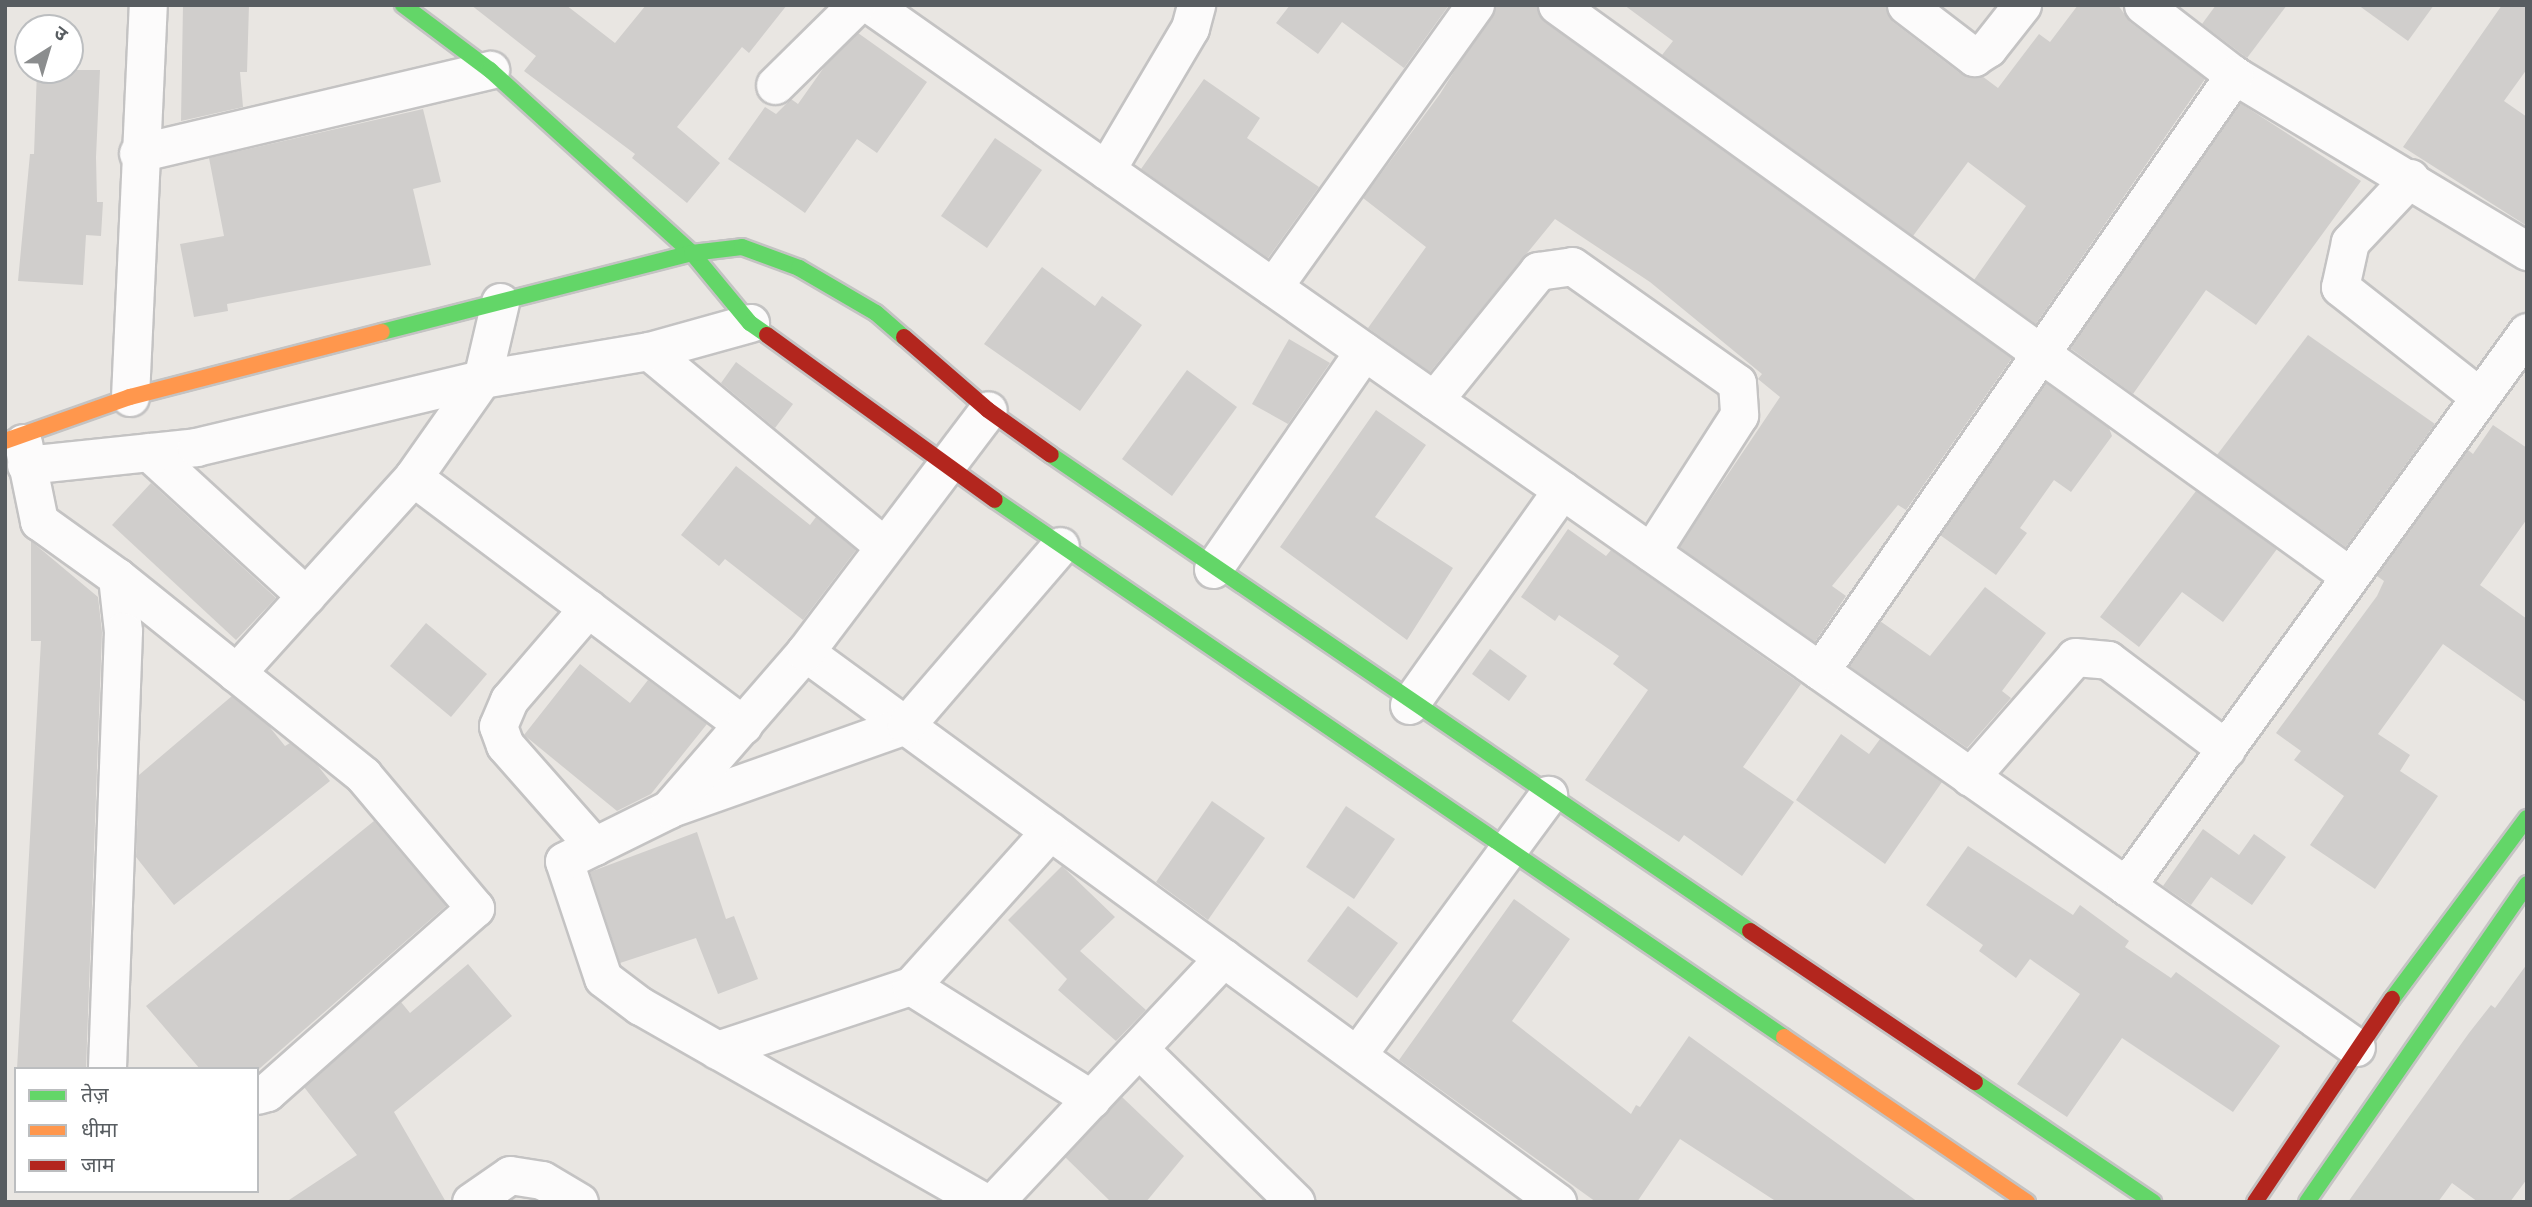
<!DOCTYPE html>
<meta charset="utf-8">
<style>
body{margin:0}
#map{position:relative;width:2532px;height:1207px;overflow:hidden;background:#e9e6e2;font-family:"DM Sans","Noto Sans Devanagari",sans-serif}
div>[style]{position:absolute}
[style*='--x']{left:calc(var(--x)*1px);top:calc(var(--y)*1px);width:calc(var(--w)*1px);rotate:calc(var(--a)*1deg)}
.building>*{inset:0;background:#d0cecc}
.roads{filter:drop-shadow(2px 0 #c4c3c3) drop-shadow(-2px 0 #c4c3c3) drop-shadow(0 2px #c4c3c3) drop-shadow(0 -2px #c4c3c3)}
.street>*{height:37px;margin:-18.5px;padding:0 18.5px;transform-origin:18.5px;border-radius:18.5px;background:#fcfbfb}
.fast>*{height:16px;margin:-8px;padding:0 8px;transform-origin:8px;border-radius:8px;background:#63d668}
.slow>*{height:16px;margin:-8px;padding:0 8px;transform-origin:8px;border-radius:8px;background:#ff974d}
.jam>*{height:16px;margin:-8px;padding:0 8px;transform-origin:8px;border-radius:8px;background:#b3261e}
span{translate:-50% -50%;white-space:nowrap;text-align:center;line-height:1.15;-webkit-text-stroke:5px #fff;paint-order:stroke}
.frame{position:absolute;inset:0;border:7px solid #585d61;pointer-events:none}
.legend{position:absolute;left:14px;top:1067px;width:245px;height:126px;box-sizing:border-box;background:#fff;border:2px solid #bcbec0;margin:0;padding:9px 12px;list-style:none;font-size:21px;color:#585d61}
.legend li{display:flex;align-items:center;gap:14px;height:35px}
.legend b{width:35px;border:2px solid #bcbec0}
.north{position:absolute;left:14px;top:14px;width:70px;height:70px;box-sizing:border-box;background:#fff;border:2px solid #bcbec0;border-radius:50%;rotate:37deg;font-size:19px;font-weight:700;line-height:28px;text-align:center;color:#585d61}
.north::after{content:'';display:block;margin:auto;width:24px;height:32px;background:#8b8d8e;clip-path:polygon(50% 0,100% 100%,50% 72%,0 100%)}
</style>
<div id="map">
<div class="building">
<div style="clip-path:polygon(183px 5px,249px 5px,247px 72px,240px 72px,243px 107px,181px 121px)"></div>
<div style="clip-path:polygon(471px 5px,566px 5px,615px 43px,646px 5px,787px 5px,749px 53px,742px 47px,677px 127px,720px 163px,687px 203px,632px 158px,635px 154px,524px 71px,536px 56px)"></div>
<div style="clip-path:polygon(1290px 5px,1449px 5px,1404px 68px,1342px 22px,1318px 54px,1276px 23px)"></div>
<div style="clip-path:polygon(1496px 5px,1536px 5px,1545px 22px,2012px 358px,1906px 510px,1898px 505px,1832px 586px,1846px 596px,1815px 642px,1679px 547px,1780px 397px,1758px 379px,1762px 374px,1650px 282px,1555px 219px,1430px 372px,1368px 328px,1426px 247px,1363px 198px,1440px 94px)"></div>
<div style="clip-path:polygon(1624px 5px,1885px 5px,1893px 22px,1961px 74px,1982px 76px,1998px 88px,2039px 34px,2050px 42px,2078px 5px,2118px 5px,2130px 22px,2205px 79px,2036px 324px,1974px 280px,2026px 206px,1968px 162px,1913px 236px,1662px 55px,1673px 41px)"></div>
<div style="clip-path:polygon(2216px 5px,2287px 5px,2247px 58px,2202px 24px)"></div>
<div style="clip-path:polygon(2358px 5px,2434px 5px,2408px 41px)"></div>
<div style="clip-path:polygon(2502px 5px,2527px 5px,2527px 69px,2504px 101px,2527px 117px,2527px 226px,2403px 147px)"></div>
<div style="clip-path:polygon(858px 33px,927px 82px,877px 153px,857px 139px,805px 213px,728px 159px,765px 107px,776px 114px,791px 99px,798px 104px,827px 63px)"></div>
<div style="clip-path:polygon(37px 70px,100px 70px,96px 157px,97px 202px,103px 202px,101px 236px,86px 235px,83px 285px,18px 281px,30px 154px,34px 154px)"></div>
<div style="clip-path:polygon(1204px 79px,1260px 118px,1247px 138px,1319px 187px,1268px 258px,1141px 169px)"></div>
<div style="clip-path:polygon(2240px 103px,2361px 181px,2256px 325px,2206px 290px,2133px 394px,2070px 348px)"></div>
<div style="clip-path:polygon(423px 109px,441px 182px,413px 189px,431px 265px,227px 304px,228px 311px,194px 317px,180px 244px,224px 236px,209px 158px)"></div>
<div style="clip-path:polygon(995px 138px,1042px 170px,987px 248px,941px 216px)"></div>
<div style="clip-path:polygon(1042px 267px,1095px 306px,1102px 296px,1142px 325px,1080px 411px,984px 344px)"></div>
<div style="clip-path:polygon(2308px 335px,2435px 424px,2346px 547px,2217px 455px)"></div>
<div style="clip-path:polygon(1289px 339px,1330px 363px,1288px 424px,1252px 404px)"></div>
<div style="clip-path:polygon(736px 362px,793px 404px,775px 428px,721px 383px)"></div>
<div style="clip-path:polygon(1187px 370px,1237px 407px,1172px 496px,1122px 459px)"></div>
<div style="clip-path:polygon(2046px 383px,2109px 428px,2112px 436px,2071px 492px,2054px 480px,2020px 528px,2027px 533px,1996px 575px,1940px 535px)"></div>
<div style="clip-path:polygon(1376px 410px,1426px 445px,1375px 517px,1453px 568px,1407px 640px,1280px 547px)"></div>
<div style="clip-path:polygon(2493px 425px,2527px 448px,2527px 519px,2480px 585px,2527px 619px,2527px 703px,2443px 644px,2378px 734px,2410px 755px,2400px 771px,2438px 796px,2375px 889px,2310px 845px,2344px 796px,2294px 760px,2301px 751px,2276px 733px,2377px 596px,2384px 581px,2377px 576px,2468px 450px,2473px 454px)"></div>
<div style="clip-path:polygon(736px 466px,810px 525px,816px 517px,856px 550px,803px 620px,725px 559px,719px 566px,681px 535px)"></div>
<div style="clip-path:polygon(151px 483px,276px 598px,236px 640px,112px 525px)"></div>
<div style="clip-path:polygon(2196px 491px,2277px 549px,2223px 622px,2182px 592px,2139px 647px,2100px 617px)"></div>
<div style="clip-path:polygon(1568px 529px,1606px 556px,1611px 550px,1801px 684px,1743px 767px,1794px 802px,1742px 876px,1684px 835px,1679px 842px,1585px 780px,1648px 690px,1613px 664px,1619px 656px,1559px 615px,1555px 621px,1521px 597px)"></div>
<div style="clip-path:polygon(31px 541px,98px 597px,102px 632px,86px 1069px,17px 1069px,41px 641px,31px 641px)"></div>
<div style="clip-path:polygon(1985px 587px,2046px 633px,2002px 691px,2011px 698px,1967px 748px,1849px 666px,1880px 621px,1930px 656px)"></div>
<div style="clip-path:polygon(426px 623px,487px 674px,451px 717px,390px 666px)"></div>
<div style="clip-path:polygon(1490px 649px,1527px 676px,1509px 701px,1472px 674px)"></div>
<div style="clip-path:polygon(580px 664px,630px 703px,648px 680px,707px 724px,651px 794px,617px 811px,524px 735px)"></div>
<div style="clip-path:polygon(232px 696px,268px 725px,285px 746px,290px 743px,318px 766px,330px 781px,174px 905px,136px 857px,139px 775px)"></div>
<div style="clip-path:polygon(1841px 734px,1869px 754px,1880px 739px,1942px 782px,1885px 864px,1796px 800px)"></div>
<div style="clip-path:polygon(1212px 801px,1265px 838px,1208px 920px,1156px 882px)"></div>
<div style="clip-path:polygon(1346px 806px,1395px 839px,1354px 899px,1306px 867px)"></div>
<div style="clip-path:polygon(374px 821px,446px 906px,259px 1069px,200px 1069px,146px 1006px)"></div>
<div style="clip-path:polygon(2203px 829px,2239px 855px,2254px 834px,2286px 857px,2252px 905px,2211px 877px,2191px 905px,2163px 886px)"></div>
<div style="clip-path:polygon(697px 832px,726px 919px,734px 916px,758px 979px,718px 994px,696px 938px,620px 963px,590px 872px)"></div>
<div style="clip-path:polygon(1968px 846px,2073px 915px,2080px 905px,2129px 941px,2125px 947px,2171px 978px,2176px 972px,2280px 1046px,2233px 1112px,2122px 1038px,2067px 1117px,2017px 1084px,2080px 994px,2030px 959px,2016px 978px,1979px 951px,1983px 945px,1926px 905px)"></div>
<div style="clip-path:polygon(1062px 866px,1115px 917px,1080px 951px,1146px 1010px,1116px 1041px,1058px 990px,1067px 979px,1008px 920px)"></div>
<div style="clip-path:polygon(1514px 899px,1570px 939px,1512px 1021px,1631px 1114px,1636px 1105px,1640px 1107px,1689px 1036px,1918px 1202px,1777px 1202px,1680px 1139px,1637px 1202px,1596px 1202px,1399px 1060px)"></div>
<div style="clip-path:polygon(1348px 906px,1398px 943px,1357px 998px,1307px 961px)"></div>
<div style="clip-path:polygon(468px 964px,512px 1016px,394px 1112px,446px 1202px,286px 1202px,357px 1155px,304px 1087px,401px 1002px,410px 1013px)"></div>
<div style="clip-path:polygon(2527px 964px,2527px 1179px,2510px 1202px,2478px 1202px,2452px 1183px,2438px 1202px,2348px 1202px,2469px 1033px,2491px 1005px,2495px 1008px)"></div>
<div style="clip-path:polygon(1122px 1097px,1184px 1156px,1146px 1202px,1111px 1202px,1065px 1157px)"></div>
</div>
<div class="roads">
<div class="street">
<div style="--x:871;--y:5;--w:1814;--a:35.06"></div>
<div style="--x:1557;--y:5;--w:977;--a:35.76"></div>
<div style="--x:1906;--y:5;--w:86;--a:37.4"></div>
<div style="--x:1974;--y:57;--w:17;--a:-33"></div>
<div style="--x:1988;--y:48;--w:55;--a:-51.7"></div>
<div style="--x:2143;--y:5;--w:115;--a:37.6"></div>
<div style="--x:2234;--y:75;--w:342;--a:31"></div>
<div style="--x:775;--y:85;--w:114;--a:-44.6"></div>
<div style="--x:138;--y:153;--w:362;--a:-13.3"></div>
<div style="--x:1106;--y:170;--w:165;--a:-59.4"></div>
<div style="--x:1190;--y:28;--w:24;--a:-75"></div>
<div style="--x:2410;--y:178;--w:88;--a:133.2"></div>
<div style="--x:2350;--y:242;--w:46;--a:102.5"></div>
<div style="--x:2340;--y:287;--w:178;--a:38.2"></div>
<div style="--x:1273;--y:287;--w:347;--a:-54.4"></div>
<div style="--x:649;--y:351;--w:304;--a:39.7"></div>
<div style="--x:130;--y:397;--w:392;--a:-87.4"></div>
<div style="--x:1434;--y:400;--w:166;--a:-51.1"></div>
<div style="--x:1538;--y:271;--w:34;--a:-8"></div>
<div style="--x:1572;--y:266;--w:202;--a:35.3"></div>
<div style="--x:1737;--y:383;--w:32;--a:86"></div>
<div style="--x:1739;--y:415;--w:163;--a:122.7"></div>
<div style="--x:23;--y:443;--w:80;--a:78.4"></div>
<div style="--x:39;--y:521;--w:96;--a:35.7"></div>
<div style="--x:117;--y:577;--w:54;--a:83.7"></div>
<div style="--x:123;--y:631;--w:438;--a:92.1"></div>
<div style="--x:149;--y:452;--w:213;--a:42.5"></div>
<div style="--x:26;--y:465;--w:171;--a:-6"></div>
<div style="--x:196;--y:447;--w:294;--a:-13.4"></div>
<div style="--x:482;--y:379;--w:169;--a:-9.5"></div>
<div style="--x:649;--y:351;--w:105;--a:-15.5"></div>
<div style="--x:413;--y:477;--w:413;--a:36.9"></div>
<div style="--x:1213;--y:569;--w:265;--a:-55.3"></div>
<div style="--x:117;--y:577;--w:316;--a:38.8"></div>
<div style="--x:363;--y:775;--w:174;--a:49.9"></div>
<div style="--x:475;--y:908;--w:278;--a:138.5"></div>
<div style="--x:267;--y:1092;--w:10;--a:163"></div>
<div style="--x:588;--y:608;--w:121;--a:130.7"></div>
<div style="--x:509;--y:700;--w:28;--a:113"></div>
<div style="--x:498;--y:726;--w:20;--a:70"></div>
<div style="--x:505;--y:745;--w:135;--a:48.6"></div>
<div style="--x:805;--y:652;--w:932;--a:36.18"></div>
<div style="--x:1820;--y:671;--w:726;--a:-55.21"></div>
<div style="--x:236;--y:673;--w:264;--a:-47.9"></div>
<div style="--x:413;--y:477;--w:120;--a:-54.9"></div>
<div style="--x:482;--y:379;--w:79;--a:-76.8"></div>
<div style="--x:1409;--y:705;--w:264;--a:-54.6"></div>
<div style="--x:1970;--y:777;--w:159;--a:-48.8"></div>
<div style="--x:2075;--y:657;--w:33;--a:5"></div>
<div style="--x:2108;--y:660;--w:148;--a:37"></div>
<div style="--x:671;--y:808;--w:249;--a:-19.5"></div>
<div style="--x:906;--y:725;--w:236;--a:-49.3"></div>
<div style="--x:2126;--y:886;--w:684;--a:-54.1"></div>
<div style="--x:911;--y:986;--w:213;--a:32.1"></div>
<div style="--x:1139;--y:1049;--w:219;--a:44.4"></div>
<div style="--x:717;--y:1050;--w:204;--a:-18.3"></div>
<div style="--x:911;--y:986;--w:208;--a:-48.1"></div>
<div style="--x:1357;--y:1055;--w:323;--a:-53.7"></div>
<div style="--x:471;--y:1202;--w:47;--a:-34.7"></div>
<div style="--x:510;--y:1175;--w:32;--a:9"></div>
<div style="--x:542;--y:1180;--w:43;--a:30.7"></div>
<div style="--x:984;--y:1202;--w:396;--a:-150.3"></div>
<div style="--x:640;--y:1006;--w:46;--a:-142.9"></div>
<div style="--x:603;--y:978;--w:123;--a:-108.4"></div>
<div style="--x:564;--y:861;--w:117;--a:-26.3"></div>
<div style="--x:669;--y:809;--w:208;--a:-49.1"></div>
<div style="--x:805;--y:652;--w:303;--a:-52.9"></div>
<div style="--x:994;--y:1202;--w:335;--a:-46.8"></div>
</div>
<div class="fast">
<div style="--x:403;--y:5;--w:109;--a:36.8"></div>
<div style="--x:490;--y:70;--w:273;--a:42.2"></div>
<div style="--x:692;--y:253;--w:91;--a:50.4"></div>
<div style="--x:750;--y:323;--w:21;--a:35"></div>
<div style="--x:382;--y:332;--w:320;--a:-14.3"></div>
<div style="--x:692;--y:253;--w:50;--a:-6.8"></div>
<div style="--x:742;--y:247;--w:61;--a:20.2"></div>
<div style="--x:799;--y:268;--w:89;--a:30.3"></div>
<div style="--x:876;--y:313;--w:37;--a:41"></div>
<div style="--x:1051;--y:455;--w:846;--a:34.25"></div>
<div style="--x:995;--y:500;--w:954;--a:34.24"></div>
<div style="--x:2392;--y:999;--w:226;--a:-53.3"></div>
<div style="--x:1975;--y:1082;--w:215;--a:34"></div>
<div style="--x:2307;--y:1202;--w:387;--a:-55.3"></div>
</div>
<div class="slow">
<div style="--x:5;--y:441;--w:133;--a:-19.4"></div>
<div style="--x:130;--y:397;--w:260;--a:-14.5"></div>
<div style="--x:1784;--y:1037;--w:294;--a:34.2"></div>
</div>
<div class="jam">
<div style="--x:767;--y:335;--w:281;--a:35.9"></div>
<div style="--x:904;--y:337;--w:111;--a:41"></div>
<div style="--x:988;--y:410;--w:77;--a:35.5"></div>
<div style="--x:1750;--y:931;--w:271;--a:33.9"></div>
<div style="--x:2255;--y:1202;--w:245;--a:-56"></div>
</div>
</div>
<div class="frame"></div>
<ul class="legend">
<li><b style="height:9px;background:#63d668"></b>तेज़</li>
<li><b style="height:9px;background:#ff974d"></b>धीमा</li>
<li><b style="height:9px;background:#b3261e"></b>जाम</li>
</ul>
<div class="north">उ</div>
</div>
